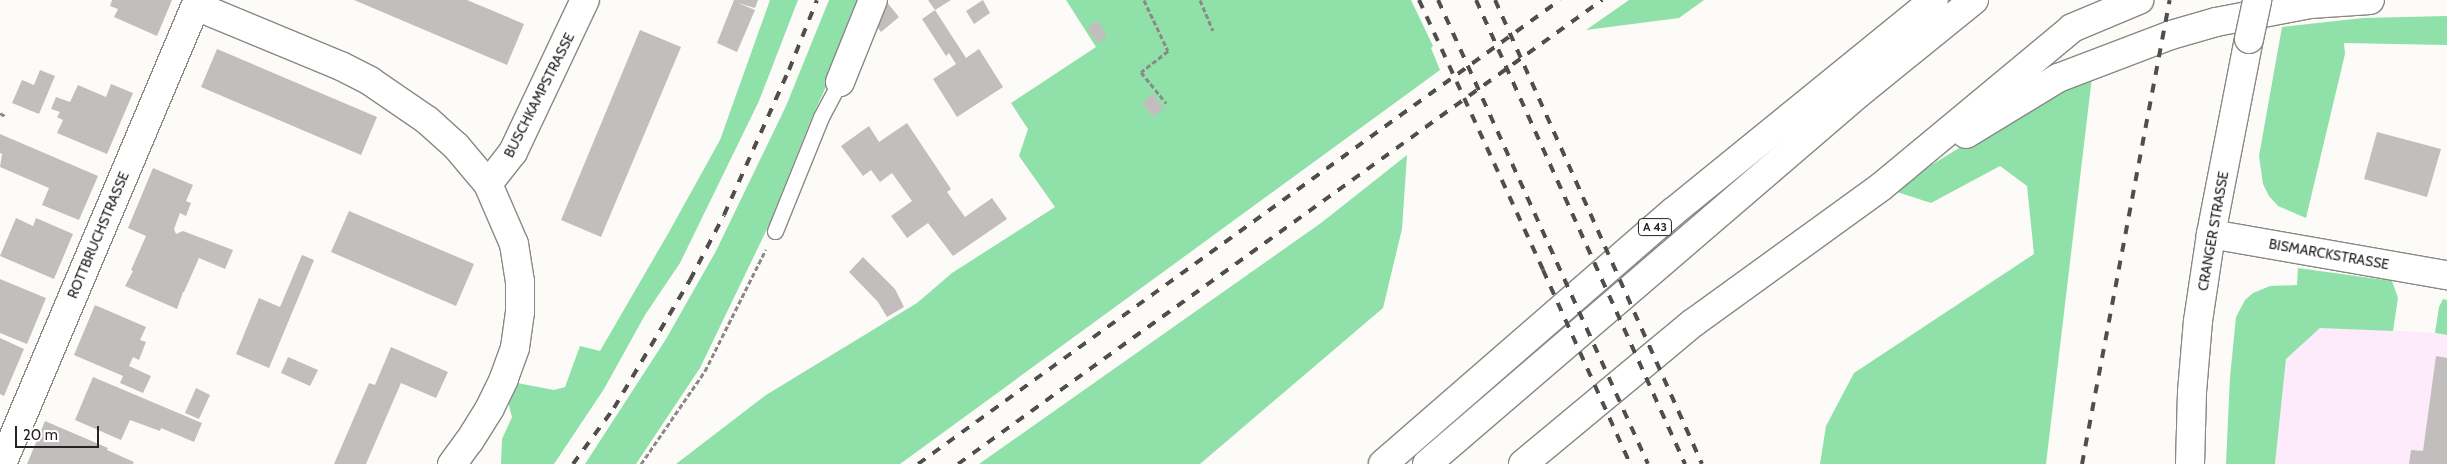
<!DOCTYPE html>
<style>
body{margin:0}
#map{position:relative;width:2447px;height:464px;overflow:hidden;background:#fcfbf8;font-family:Cabin,sans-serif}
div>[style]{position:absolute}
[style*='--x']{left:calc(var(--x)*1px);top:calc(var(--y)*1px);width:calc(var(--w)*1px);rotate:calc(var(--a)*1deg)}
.commercial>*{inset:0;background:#fdebfc}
.green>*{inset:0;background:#8fe1a9}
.building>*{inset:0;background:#c2bebd}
.path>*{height:3px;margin-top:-1.5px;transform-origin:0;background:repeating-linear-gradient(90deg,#8b8a88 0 5px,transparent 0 7.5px)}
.roads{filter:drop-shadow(1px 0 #888885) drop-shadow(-1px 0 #888885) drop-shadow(0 1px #888885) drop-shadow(0 -1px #888885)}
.service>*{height:15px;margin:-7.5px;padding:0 7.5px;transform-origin:7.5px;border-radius:7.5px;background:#fff}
.minor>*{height:28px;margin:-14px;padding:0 14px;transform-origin:14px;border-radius:14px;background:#fff}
.tertiary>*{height:28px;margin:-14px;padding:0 14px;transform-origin:14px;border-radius:14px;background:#fff}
.motorway>*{height:28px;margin:-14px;padding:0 14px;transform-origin:14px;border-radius:14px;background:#fff}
.rail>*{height:4px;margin-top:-2px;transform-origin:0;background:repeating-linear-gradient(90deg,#4f4e4d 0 9px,transparent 0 18px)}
.bridges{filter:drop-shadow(1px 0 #888885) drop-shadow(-1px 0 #888885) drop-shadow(0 1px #888885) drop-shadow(0 -1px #888885)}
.tertiary-bridge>*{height:28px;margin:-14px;padding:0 14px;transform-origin:14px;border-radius:14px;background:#fff}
span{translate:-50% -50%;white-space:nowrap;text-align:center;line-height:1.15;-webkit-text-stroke:4px #fff;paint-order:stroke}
.shield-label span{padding:1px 4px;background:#fff;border:1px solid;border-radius:4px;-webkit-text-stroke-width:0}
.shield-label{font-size:12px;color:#242322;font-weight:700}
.street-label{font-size:14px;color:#242322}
.scale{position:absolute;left:15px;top:426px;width:84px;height:22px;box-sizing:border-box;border:2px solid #242322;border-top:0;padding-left:6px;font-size:15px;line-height:18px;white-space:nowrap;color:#242322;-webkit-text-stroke:4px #fff;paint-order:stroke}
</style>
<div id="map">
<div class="commercial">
<div style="clip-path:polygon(2320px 328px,2425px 332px,2447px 335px,2447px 464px,2275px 464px,2286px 359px)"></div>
</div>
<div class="green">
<div style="clip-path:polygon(770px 0,798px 0,759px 101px,680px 263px,645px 315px,604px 389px,554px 464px,501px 464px,502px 439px,512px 417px,508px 402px,517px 383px,554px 390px,565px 387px,580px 346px,600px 351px,669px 232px,720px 140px)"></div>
<div style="clip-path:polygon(829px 0,866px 0,813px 115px,768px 227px,700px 368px,636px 464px,585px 464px,666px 339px,716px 251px,786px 106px)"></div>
<div style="clip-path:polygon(1066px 0,1411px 0,1433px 46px,1431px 48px,1440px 70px,900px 464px,676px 464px,766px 395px,917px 303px,952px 273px,1055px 207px,1019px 156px,1028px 129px,1011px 103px,1096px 47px)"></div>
<div style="clip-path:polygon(1629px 0,1704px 0,1679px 18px,1586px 30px)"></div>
<div style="clip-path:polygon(2447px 16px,2447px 45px,2344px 43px,2345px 54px,2306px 218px,2278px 206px,2269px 196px,2263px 184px,2259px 156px,2282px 27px,2363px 18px)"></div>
<div style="clip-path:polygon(2092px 77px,2046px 464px,1820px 464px,1826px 426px,1854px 373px,2034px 254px,2027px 186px,2000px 166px,1931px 203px,1891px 190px,1980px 135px)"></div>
<div style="clip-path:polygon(1407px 155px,1402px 229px,1383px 308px,1200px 464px,979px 464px,1321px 223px)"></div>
<div style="clip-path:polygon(2298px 268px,2392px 281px,2398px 298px,2393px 331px,2320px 328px,2286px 359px,2275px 464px,2226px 464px,2230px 377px,2236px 317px,2245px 300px,2253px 293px,2270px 286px,2297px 285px)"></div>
<div style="clip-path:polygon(2443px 299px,2447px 300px,2447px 335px,2435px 333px,2439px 307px)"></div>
</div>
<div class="building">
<div style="clip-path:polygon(112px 0,172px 0,157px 36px,114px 17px,118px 9px,110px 6px)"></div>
<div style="clip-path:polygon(354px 0,467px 0,524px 24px,507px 65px)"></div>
<div style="clip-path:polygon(734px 0,758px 0,755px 8px,738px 3px,755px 10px,737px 52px,717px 43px)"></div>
<div style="clip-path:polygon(928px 0,951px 0,935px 10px)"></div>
<div style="clip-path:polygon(983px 0,990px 13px,974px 24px,966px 11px)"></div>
<div style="clip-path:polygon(886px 1px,899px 17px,881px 32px,872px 20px,877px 9px)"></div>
<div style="clip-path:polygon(935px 10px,966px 58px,979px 49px,1003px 87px,957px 117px,933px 79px,956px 64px,949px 53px,946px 56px,922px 19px)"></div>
<div style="clip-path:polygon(1098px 21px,1107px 37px,1097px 43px,1087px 28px)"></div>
<div style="clip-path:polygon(640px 30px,681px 47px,601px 237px,561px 220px)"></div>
<div style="clip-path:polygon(217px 49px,377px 117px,361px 155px,201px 87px)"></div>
<div style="clip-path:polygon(40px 70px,55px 76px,39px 114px,12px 103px,22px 80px,34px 85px)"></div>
<div style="clip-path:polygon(111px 84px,133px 93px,107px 154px,57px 133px,63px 120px,57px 117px,60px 112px,51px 109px,56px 97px,70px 102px,78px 85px,106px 97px)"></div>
<div style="clip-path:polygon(1153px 94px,1164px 109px,1152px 116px,1142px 102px)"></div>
<div style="clip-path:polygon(907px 123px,951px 189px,947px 192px,965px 217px,992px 198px,1007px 219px,953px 256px,928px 223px,907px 238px,891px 216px,912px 201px,892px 173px,880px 182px,871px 170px,863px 176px,841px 146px,869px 126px,879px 142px)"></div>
<div style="clip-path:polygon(2377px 132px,2441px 149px,2427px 197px,2364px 179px)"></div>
<div style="clip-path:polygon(0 134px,98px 176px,79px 220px,42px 205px,49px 188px,0 167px,2px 154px,0 153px)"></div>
<div style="clip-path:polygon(153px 168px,193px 185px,186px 201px,191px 203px,186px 216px,180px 213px,174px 229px,176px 234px,183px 231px,233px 250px,225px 269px,199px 258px,184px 292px,183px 292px,177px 309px,125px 286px,133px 271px,131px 270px,146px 236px,128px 228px)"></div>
<div style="clip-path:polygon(349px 211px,474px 264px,456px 306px,331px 252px)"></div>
<div style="clip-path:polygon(16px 218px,33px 226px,36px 218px,73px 234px,54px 279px,0 256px)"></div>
<div style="clip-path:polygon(302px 255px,314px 260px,269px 368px,236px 354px,259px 298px,280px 307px)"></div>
<div style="clip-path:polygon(863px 257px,895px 289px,904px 307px,887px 317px,878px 302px,849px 272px)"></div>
<div style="clip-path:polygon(0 279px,46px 298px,27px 344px,0 333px)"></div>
<div style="clip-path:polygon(95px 305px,146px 327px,140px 340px,146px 342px,139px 360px,133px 357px,129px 366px,151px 376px,143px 393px,120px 383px,123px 376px,74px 355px)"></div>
<div style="clip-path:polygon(0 338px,24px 349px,4px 396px,0 394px)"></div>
<div style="clip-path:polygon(391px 347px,448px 372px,436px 398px,401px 383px,366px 464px,334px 464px,369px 383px,375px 385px)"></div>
<div style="clip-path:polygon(2436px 356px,2447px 358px,2447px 464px,2409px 464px,2411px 450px,2423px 451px)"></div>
<div style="clip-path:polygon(288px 357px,318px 370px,310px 386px,281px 373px)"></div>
<div style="clip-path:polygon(93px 377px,202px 423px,194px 442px,161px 428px,160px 431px,130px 420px,121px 440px,75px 420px)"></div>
<div style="clip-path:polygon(196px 388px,210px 395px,199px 419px,185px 413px)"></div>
<div style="clip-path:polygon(45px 421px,108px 448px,107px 450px,134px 462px,133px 464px,27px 464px)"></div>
</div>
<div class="path">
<div style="--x:1144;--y:0;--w:56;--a:64.8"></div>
<div style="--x:1168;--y:51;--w:34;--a:142"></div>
<div style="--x:1141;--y:72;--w:40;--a:51"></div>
<div style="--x:1200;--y:0;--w:33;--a:67"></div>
<div style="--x:0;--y:113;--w:6;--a:31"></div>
<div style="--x:641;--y:464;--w:113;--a:-55.5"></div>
<div style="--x:705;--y:371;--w:136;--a:-63.4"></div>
</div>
<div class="roads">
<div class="service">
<div style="--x:775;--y:231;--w:123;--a:-68"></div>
<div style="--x:821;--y:117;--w:40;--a:-62"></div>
</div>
<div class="minor">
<div style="--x:196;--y:6;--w:157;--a:22.5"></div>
<div style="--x:341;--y:66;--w:33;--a:27"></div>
<div style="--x:370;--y:81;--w:69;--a:34.4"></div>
<div style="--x:427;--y:120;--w:39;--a:42"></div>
<div style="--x:456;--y:146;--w:50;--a:49.9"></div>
<div style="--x:488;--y:184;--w:65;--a:66.6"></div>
<div style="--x:514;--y:244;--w:38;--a:81"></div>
<div style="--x:520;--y:282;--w:30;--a:90"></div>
<div style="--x:520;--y:312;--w:36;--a:98"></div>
<div style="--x:515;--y:348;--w:33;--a:110"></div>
<div style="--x:504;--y:379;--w:32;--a:116"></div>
<div style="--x:490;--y:408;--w:39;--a:122"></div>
<div style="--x:469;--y:441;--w:29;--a:126"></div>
<div style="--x:840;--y:82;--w:88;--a:-68.1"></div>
<div style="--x:488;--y:184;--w:41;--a:-52"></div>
<div style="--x:513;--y:152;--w:168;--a:-64.7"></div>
<div style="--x:2;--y:464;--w:504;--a:-67.1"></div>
</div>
<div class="tertiary">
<div style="--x:2211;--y:234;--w:240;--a:9.9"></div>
<div style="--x:2190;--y:464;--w:72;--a:-88.4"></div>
<div style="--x:2192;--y:392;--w:71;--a:-85.2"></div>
<div style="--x:2198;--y:321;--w:88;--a:-81.5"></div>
<div style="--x:2211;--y:234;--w:199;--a:-79"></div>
</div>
<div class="motorway">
<div style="--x:1966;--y:134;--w:108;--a:-31.3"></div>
<div style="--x:2058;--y:78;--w:121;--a:-20.8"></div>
<div style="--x:2171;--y:35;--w:47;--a:-16.1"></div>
<div style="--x:2216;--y:22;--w:96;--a:-10.8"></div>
<div style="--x:2310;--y:4;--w:60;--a:-3.8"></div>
<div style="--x:1383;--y:464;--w:384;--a:-41"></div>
<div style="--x:1673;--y:212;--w:336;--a:-39.1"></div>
<div style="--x:1427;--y:464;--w:569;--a:-40.66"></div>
<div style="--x:1859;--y:93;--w:148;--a:-39"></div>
<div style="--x:1523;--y:464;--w:221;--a:-39.7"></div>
<div style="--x:1693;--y:323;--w:233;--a:-35.9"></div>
<div style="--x:1882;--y:186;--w:247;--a:-39.7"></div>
<div style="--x:2072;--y:28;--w:73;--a:-22.7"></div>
</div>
</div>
<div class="rail">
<div style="--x:1419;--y:0;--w:297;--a:65.3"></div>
<div style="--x:1543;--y:270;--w:213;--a:65.8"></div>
<div style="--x:1438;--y:0;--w:509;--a:65.65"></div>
<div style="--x:1476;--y:0;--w:509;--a:65.75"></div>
<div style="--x:1495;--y:0;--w:508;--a:65.96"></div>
<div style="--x:573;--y:464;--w:69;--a:-53.8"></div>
<div style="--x:614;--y:408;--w:149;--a:-59.3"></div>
<div style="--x:690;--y:280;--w:73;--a:-62.4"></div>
<div style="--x:724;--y:215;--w:159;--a:-65.9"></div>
<div style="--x:789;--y:70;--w:75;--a:-68.2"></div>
<div style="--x:918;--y:464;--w:792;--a:-35.86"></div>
<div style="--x:958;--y:464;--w:794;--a:-35.77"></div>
<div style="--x:2082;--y:464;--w:472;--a:-79.3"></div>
</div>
<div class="bridges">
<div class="tertiary-bridge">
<div style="--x:2249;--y:39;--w:40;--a:-78"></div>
</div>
</div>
<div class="shield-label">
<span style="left:1655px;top:227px">A 43</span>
</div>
<div class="street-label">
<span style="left:539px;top:95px;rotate:-63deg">BUSCHKAMPSTRASSE</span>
<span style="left:2213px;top:231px;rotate:-80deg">CRANGER STRASSE</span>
<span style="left:98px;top:235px;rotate:-67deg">ROTTBRUCHSTRASSE</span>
<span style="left:2329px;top:254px;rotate:10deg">BISMARCKSTRASSE</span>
</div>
<div class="scale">20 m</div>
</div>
